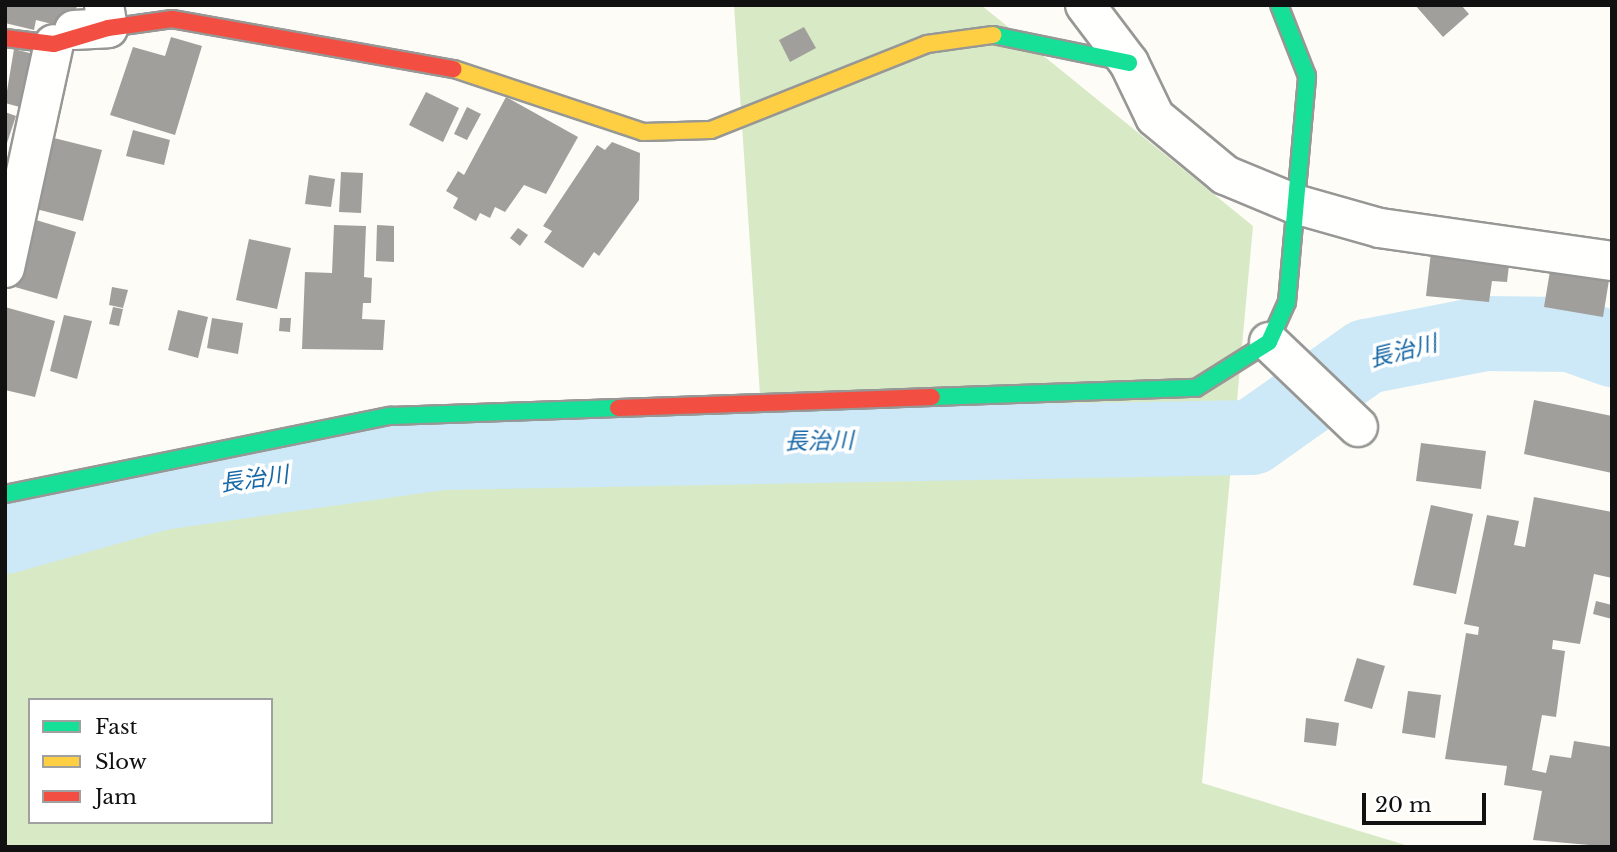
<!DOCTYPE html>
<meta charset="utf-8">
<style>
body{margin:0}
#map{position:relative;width:1617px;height:852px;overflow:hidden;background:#fdfcf7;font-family:"Libre Baskerville","Noto Sans JP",serif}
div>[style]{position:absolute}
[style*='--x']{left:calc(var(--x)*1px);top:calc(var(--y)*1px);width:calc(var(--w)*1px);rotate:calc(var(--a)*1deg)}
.forest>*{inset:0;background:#d8eac5}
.river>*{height:75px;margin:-37.5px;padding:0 37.5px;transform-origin:37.5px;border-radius:37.5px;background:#cde8f7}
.building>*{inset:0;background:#a19f9c}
.roads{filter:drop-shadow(2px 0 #979795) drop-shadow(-2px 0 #979795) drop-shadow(0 2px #979795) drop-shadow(0 -2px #979795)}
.street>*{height:38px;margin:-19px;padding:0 19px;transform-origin:19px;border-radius:19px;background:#fffffe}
.fast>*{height:16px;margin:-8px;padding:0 8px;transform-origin:8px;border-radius:8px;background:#16e098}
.slow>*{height:16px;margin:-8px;padding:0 8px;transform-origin:8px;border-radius:8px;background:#ffcf43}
.jam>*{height:16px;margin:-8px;padding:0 8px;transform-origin:8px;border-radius:8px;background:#f24e42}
span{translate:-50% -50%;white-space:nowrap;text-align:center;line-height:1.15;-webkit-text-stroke:7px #fff;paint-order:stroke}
.water-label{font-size:23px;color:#1768a6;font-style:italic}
.frame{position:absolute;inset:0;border:7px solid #111;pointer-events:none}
.legend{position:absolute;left:28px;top:698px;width:245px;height:126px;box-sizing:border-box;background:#fff;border:2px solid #a0a0a0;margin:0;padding:9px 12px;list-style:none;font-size:21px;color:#111}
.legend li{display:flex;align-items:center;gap:14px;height:35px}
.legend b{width:35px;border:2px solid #a0a0a0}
.scale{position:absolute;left:1362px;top:793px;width:124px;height:32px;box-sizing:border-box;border:4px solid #111;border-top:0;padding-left:9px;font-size:21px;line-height:24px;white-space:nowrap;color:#111;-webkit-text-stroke:5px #fff;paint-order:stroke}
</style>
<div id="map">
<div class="forest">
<div style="clip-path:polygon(evenodd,734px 5px,981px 5px,1253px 226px,1202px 783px,1412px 847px,5px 847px,5px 506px,15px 512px,152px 519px,761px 410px,734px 5px,30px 700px,271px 700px,271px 822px,30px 822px,30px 700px)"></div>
</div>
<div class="river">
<div style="--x:5;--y:536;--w:161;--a:-15.8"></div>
<div style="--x:160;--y:492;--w:283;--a:-8.1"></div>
<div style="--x:440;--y:452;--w:811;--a:-1.06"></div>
<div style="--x:1251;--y:437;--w:141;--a:-35.2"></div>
<div style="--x:1366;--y:356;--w:120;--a:-11"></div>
<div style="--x:1484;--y:333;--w:86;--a:0.7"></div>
<div style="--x:1570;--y:334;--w:45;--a:19.7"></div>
</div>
<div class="building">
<div style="clip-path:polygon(5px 5px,77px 5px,72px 29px,36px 20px,34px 30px,5px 23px)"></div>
<div style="clip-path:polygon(1415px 5px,1461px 5px,1469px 14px,1443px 37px)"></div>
<div style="clip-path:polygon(804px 27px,816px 48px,790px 62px,779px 40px)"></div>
<div style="clip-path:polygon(171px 37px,202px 46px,175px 135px,110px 115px,133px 47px,165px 56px)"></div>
<div style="clip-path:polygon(14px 49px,41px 56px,27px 109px,5px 103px)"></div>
<div style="clip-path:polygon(426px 92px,459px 108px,443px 142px,409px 125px)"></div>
<div style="clip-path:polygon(506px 97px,578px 137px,546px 194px,524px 185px,505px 212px,495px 207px,490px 218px,480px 213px,476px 221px,453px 208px,458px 198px,446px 191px,458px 171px,464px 175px)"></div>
<div style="clip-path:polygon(467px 107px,481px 114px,467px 140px,454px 134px)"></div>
<div style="clip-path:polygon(5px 112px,16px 116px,6px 146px,5px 146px)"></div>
<div style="clip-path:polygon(133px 130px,170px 140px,164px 165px,126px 156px)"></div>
<div style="clip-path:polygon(50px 137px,102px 150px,83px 221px,32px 208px)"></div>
<div style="clip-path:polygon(612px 142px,640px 153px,639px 200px,599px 256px,594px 252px,583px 268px,544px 242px,552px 231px,543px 226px,597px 145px,605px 150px)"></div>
<div style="clip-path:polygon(341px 172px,363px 173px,361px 213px,339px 212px)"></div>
<div style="clip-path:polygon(309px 175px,335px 179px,331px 207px,305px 204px)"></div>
<div style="clip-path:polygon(26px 217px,76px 232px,57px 299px,8px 285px)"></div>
<div style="clip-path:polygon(334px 225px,366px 226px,364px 277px,372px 278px,371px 303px,363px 303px,362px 319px,385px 320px,383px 350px,302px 349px,305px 272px,332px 273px)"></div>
<div style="clip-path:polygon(377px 225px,394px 226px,394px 262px,376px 261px)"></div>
<div style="clip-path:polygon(518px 228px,528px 235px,520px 246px,510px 238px)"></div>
<div style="clip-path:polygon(249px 239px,291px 248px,277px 309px,236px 300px)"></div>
<div style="clip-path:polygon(1431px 252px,1509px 265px,1507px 282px,1492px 281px,1489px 302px,1426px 296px)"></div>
<div style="clip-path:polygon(1550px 271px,1609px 280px,1603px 317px,1544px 307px)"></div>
<div style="clip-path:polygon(112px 287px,128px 290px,123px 308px,109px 305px)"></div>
<div style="clip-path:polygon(5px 307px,55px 321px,35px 397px,5px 390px)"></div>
<div style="clip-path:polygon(113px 307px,123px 309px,119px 326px,109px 324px)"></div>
<div style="clip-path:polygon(178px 310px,208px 317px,198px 358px,168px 350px)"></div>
<div style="clip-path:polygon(64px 315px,92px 321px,77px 379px,50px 371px)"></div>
<div style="clip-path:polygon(212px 318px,243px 323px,238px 354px,207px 348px)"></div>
<div style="clip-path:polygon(280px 318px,291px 318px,290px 332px,279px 331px)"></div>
<div style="clip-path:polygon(1534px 400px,1612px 416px,1612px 473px,1524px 454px)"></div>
<div style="clip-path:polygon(1421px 443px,1486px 451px,1481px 489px,1416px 481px)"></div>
<div style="clip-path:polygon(1534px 497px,1612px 512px,1612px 578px,1594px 574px,1580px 644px,1553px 640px,1552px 649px,1565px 651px,1556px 717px,1542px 715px,1532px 770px,1546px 773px,1550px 755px,1571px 758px,1574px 741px,1612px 747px,1612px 847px,1533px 840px,1542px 791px,1504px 785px,1507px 766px,1445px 759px,1466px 633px,1478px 635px,1479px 627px,1464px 624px,1487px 515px,1519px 521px,1514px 545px,1525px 547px)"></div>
<div style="clip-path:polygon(1431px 505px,1473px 514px,1456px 594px,1413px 585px)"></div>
<div style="clip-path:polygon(1596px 601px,1612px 605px,1612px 619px,1593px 614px)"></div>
<div style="clip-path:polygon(1357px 658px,1385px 666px,1372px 709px,1344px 701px)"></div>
<div style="clip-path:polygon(1408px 691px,1441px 695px,1435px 738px,1402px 733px)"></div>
<div style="clip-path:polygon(1306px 718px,1339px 723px,1336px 746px,1304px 742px)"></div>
</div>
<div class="roads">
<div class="street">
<div style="--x:1085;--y:5;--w:73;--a:52.8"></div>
<div style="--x:1129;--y:63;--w:60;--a:64.3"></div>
<div style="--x:1155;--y:117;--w:91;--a:39.6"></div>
<div style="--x:1225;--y:175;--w:76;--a:22.5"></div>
<div style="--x:1295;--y:204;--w:88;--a:15.8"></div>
<div style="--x:1380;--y:228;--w:234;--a:8.1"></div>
<div style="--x:74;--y:30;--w:34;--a:-3"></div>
<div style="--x:108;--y:28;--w:23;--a:-100"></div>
<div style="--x:5;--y:268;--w:229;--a:-77.7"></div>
<div style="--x:1269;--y:342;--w:123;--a:43.7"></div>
</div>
<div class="fast">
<div style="--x:993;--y:35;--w:139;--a:11.6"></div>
<div style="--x:932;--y:397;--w:264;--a:-2"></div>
<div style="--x:1196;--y:388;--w:86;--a:-32.2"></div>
<div style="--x:1269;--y:342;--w:44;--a:-65.8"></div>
<div style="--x:1287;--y:302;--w:227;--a:-84.9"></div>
<div style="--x:1307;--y:76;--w:76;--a:-111.5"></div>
<div style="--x:5;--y:494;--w:393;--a:-11.5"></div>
<div style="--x:390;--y:416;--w:228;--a:-2"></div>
</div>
<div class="slow">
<div style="--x:454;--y:69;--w:199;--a:18.4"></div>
<div style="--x:643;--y:132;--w:68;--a:-1.7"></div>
<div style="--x:711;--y:130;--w:232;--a:-21.7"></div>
<div style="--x:927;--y:44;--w:67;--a:-7.8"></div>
</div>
<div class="jam">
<div style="--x:5;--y:38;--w:49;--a:7"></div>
<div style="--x:54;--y:44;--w:56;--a:-16.5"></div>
<div style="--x:108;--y:28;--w:65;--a:-8"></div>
<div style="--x:172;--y:19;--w:286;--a:10.1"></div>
<div style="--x:618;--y:408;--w:314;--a:-2"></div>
</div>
</div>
<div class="water-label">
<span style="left:1403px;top:351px;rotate:-14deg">長治川</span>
<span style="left:819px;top:441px;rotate:-1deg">長治川</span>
<span style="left:254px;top:479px;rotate:-8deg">長治川</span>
</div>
<div class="frame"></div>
<ul class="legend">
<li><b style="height:9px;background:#16e098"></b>Fast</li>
<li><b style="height:9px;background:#ffcf43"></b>Slow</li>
<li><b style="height:9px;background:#f24e42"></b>Jam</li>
</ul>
<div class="scale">20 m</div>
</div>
